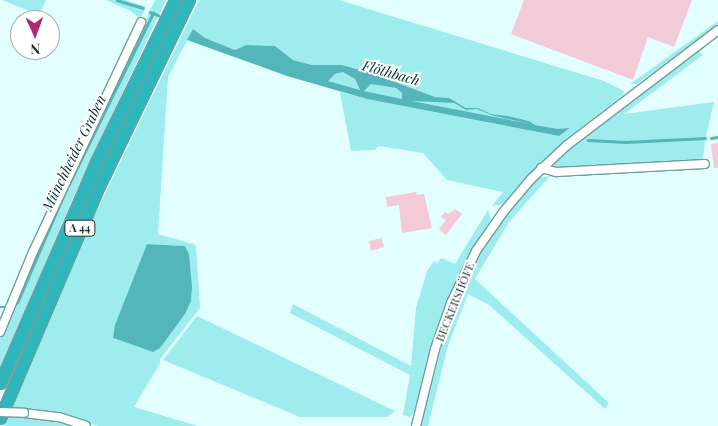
<!DOCTYPE html>
<meta charset="utf-8">
<style>
body{margin:0}
#map{position:relative;width:718px;height:426px;overflow:hidden;background:#e2feff;font-family:"Playfair Display",serif}
div>[style]{position:absolute}
[style*='--x']{left:calc(var(--x)*1px);top:calc(var(--y)*1px);width:calc(var(--w)*1px);rotate:calc(var(--a)*1deg)}
.green>*{inset:0;background:#9eeced}
.water>*{inset:0;background:#54b6b8}
.stream>*{height:2.5px;margin:-1.25px;padding:0 1.25px;transform-origin:1.25px;border-radius:1.25px;background:#54b6b8}
.building>*{inset:0;background:#f3cad8}
.roads{filter:drop-shadow(1px 0 #709e9f) drop-shadow(-1px 0 #709e9f) drop-shadow(0 1px #709e9f) drop-shadow(0 -1px #709e9f)}
.minor>*{height:8px;margin:-4px;padding:0 4px;transform-origin:4px;border-radius:4px;background:#fff}
.highway>*{height:11px;margin:-5.5px;padding:0 5.5px;transform-origin:5.5px;border-radius:5.5px;background:#2eb7ba}
.bridges{filter:drop-shadow(1px 0 #709e9f) drop-shadow(-1px 0 #709e9f) drop-shadow(0 1px #709e9f) drop-shadow(0 -1px #709e9f)}
.minor-bridge>*{height:8px;margin:-4px;padding:0 4px;transform-origin:4px;border-radius:4px;background:#fff}
span{translate:-50% -50%;white-space:nowrap;text-align:center;line-height:1.15;-webkit-text-stroke:4px #fff;paint-order:stroke}
.shield-label span{padding:1px 4px;background:#fff;border:1px solid;border-radius:4px;-webkit-text-stroke-width:0}
.shield-label{font-size:11px;color:#1d3031;font-weight:700}
.street-label{font-size:12px;color:#1d3031}
.water-label{font-size:14px;color:#003031;font-style:italic}
.north{position:absolute;left:10px;top:10px;width:50px;height:50px;box-sizing:border-box;background:#fff;border:1px solid #a5acad;border-radius:50%;rotate:178deg;font-size:14px;font-weight:700;line-height:20px;text-align:center;color:#1d3031}
.north::after{content:'';display:block;margin:auto;width:18px;height:22px;background:#b1296c;clip-path:polygon(50% 0,100% 100%,50% 72%,0 100%)}
</style>
<div id="map">
<div class="green">
<div style="clip-path:polygon(2px 0,46px 0,39px 15px)"></div>
<div style="clip-path:polygon(106px 0,125px 0,146px 7px,140px 19px,131px 11px)"></div>
<div style="clip-path:polygon(155px 0,166px 0,73px 198px,0 370px,0 339px,28px 268px)"></div>
<div style="clip-path:polygon(evenodd,199px 0,339px 0,604px 81px,624px 91px,623px 95px,566px 139px,503px 204px,492px 206px,503px 192px,447px 180px,423px 153px,379px 146px,375px 150px,351px 151px,340px 92px,367px 99px,559px 136px,569px 129px,558px 129px,535px 125px,529px 121px,508px 116px,491px 114px,478px 108px,466px 108px,449px 98px,435px 97px,371px 73px,342px 65px,312px 65px,293px 60px,275px 46px,246px 45px,235px 50px,205px 38px,193px 29px,168px 77px,158px 234px,196px 245px,200px 308px,160px 359px,160px 363px,134px 407px,198px 426px,98px 426px,60px 415px,29px 417px,79px 426px,4px 426px,22px 377px,94px 216px,199px 0,147px 244px,185px 246px,189px 254px,192px 286px,167px 337px,160px 348px,153px 352px,113px 338px,147px 244px)"></div>
<div style="clip-path:polygon(718px 21px,718px 25px,637px 84px,630px 84px)"></div>
<div style="clip-path:polygon(697px 50px,703px 55px,624px 114px,714px 102px,705px 140px,703px 160px,557px 170px,552px 168px,552px 164px,574px 144px)"></div>
<div style="clip-path:polygon(343px 72px,355px 79px,360px 90px,327px 81px,335px 74px)"></div>
<div style="clip-path:polygon(371px 84px,396px 88px,402px 93px,402px 99px,363px 91px)"></div>
<div style="clip-path:polygon(408px 100px,453px 103px,466px 110px,477px 109px,491px 115px,508px 117px,531px 125px)"></div>
<div style="clip-path:polygon(550px 176px,509px 222px,475px 279px,609px 403px,605px 409px,489px 305px,468px 294px,448px 346px,428px 426px,421px 426px,442px 341px,451px 314px,479px 253px,498px 223px,538px 178px)"></div>
<div style="clip-path:polygon(488px 210px,491px 219px,462px 269px,445px 309px,435px 335px,418px 408px,410px 417px,403px 415px,410px 375px,290px 313px,293px 304px,411px 366px,416px 308px,427px 271px,434px 261px,437px 264px,441px 258px,455px 264px)"></div>
<div style="clip-path:polygon(197px 316px,395px 411px,387px 417px,300px 417px,163px 360px)"></div>
</div>
<div class="water">
<div style="clip-path:polygon(evenodd,193px 29px,205px 38px,235px 50px,246px 45px,275px 46px,293px 60px,312px 65px,342px 65px,371px 73px,435px 97px,449px 98px,466px 108px,478px 108px,491px 114px,508px 116px,529px 121px,535px 125px,558px 129px,570px 128px,559px 136px,367px 99px,287px 76px,187px 40px,193px 29px,343px 72px,355px 79px,360px 90px,328px 81px,335px 74px,343px 72px,193px 29px,371px 84px,396px 88px,402px 93px,402px 99px,364px 91px,371px 84px,193px 29px,412px 101px,454px 103px,466px 110px,477px 109px,491px 115px,530px 124px,412px 101px)"></div>
<div style="clip-path:polygon(147px 244px,185px 246px,189px 254px,192px 286px,191px 301px,185px 314px,160px 348px,153px 352px,113px 338px,115px 325px)"></div>
</div>
<div class="stream">
<div style="--x:117;--y:0;--w:27;--a:17"></div>
<div style="--x:150;--y:12;--w:9;--a:21"></div>
<div style="--x:711;--y:138;--w:7;--a:-8"></div>
<div style="--x:588;--y:140;--w:38;--a:3"></div>
<div style="--x:626;--y:142;--w:79;--a:-2.9"></div>
<div style="--x:17;--y:303;--w:119;--a:-66.7"></div>
<div style="--x:64;--y:194;--w:202;--a:-63.8"></div>
<div style="--x:0;--y:307;--w:6;--a:0"></div>
</div>
<div class="building">
<div style="clip-path:polygon(524px 0,692px 0,674px 47px,648px 37px,633px 80px,511px 34px)"></div>
<div style="clip-path:polygon(718px 143px,718px 168px,714px 168px,711px 144px)"></div>
<div style="clip-path:polygon(416px 192px,417px 195px,424px 194px,432px 228px,402px 233px,399px 205px,387px 207px,386px 197px)"></div>
<div style="clip-path:polygon(455px 209px,462px 214px,446px 235px,439px 229px,446px 220px,441px 217px,445px 212px,448px 214px)"></div>
<div style="clip-path:polygon(382px 238px,384px 247px,371px 251px,369px 241px)"></div>
</div>
<div class="roads">
<div class="minor">
<div style="--x:541;--y:168;--w:16;--a:15"></div>
<div style="--x:556;--y:172;--w:149;--a:-3.1"></div>
<div style="--x:0;--y:332;--w:87;--a:-67.6"></div>
<div style="--x:33;--y:252;--w:254;--a:-64.8"></div>
<div style="--x:24;--y:413;--w:35;--a:7"></div>
<div style="--x:59;--y:417;--w:28;--a:18"></div>
<div style="--x:416;--y:426;--w:79;--a:-76.1"></div>
<div style="--x:435;--y:349;--w:49;--a:-70.8"></div>
<div style="--x:451;--y:303;--w:58;--a:-64.3"></div>
<div style="--x:476;--y:251;--w:49;--a:-55"></div>
<div style="--x:504;--y:211;--w:42;--a:-49.8"></div>
<div style="--x:531;--y:179;--w:48;--a:-43.3"></div>
<div style="--x:566;--y:146;--w:191;--a:-37.3"></div>
</div>
<div class="highway">
<div style="--x:0;--y:383;--w:241;--a:-66.5"></div>
<div style="--x:96;--y:162;--w:180;--a:-64"></div>
<div style="--x:0;--y:418;--w:252;--a:-66.9"></div>
<div style="--x:99;--y:186;--w:207;--a:-64.2"></div>
</div>
</div>
<div class="bridges">
<div class="minor-bridge">
<div style="--x:0;--y:412;--w:24;--a:2"></div>
</div>
</div>
<div class="shield-label">
<span style="left:80px;top:228px">A 44</span>
</div>
<div class="street-label">
<span style="left:455px;top:302px;rotate:-68deg">BECKERSHÖFE</span>
</div>
<div class="water-label">
<span style="left:391px;top:73px;rotate:16deg">Flöthbach</span>
<span style="left:74px;top:153px;rotate:-64deg">Münchheider Graben</span>
</div>
<div class="north">N</div>
</div>
